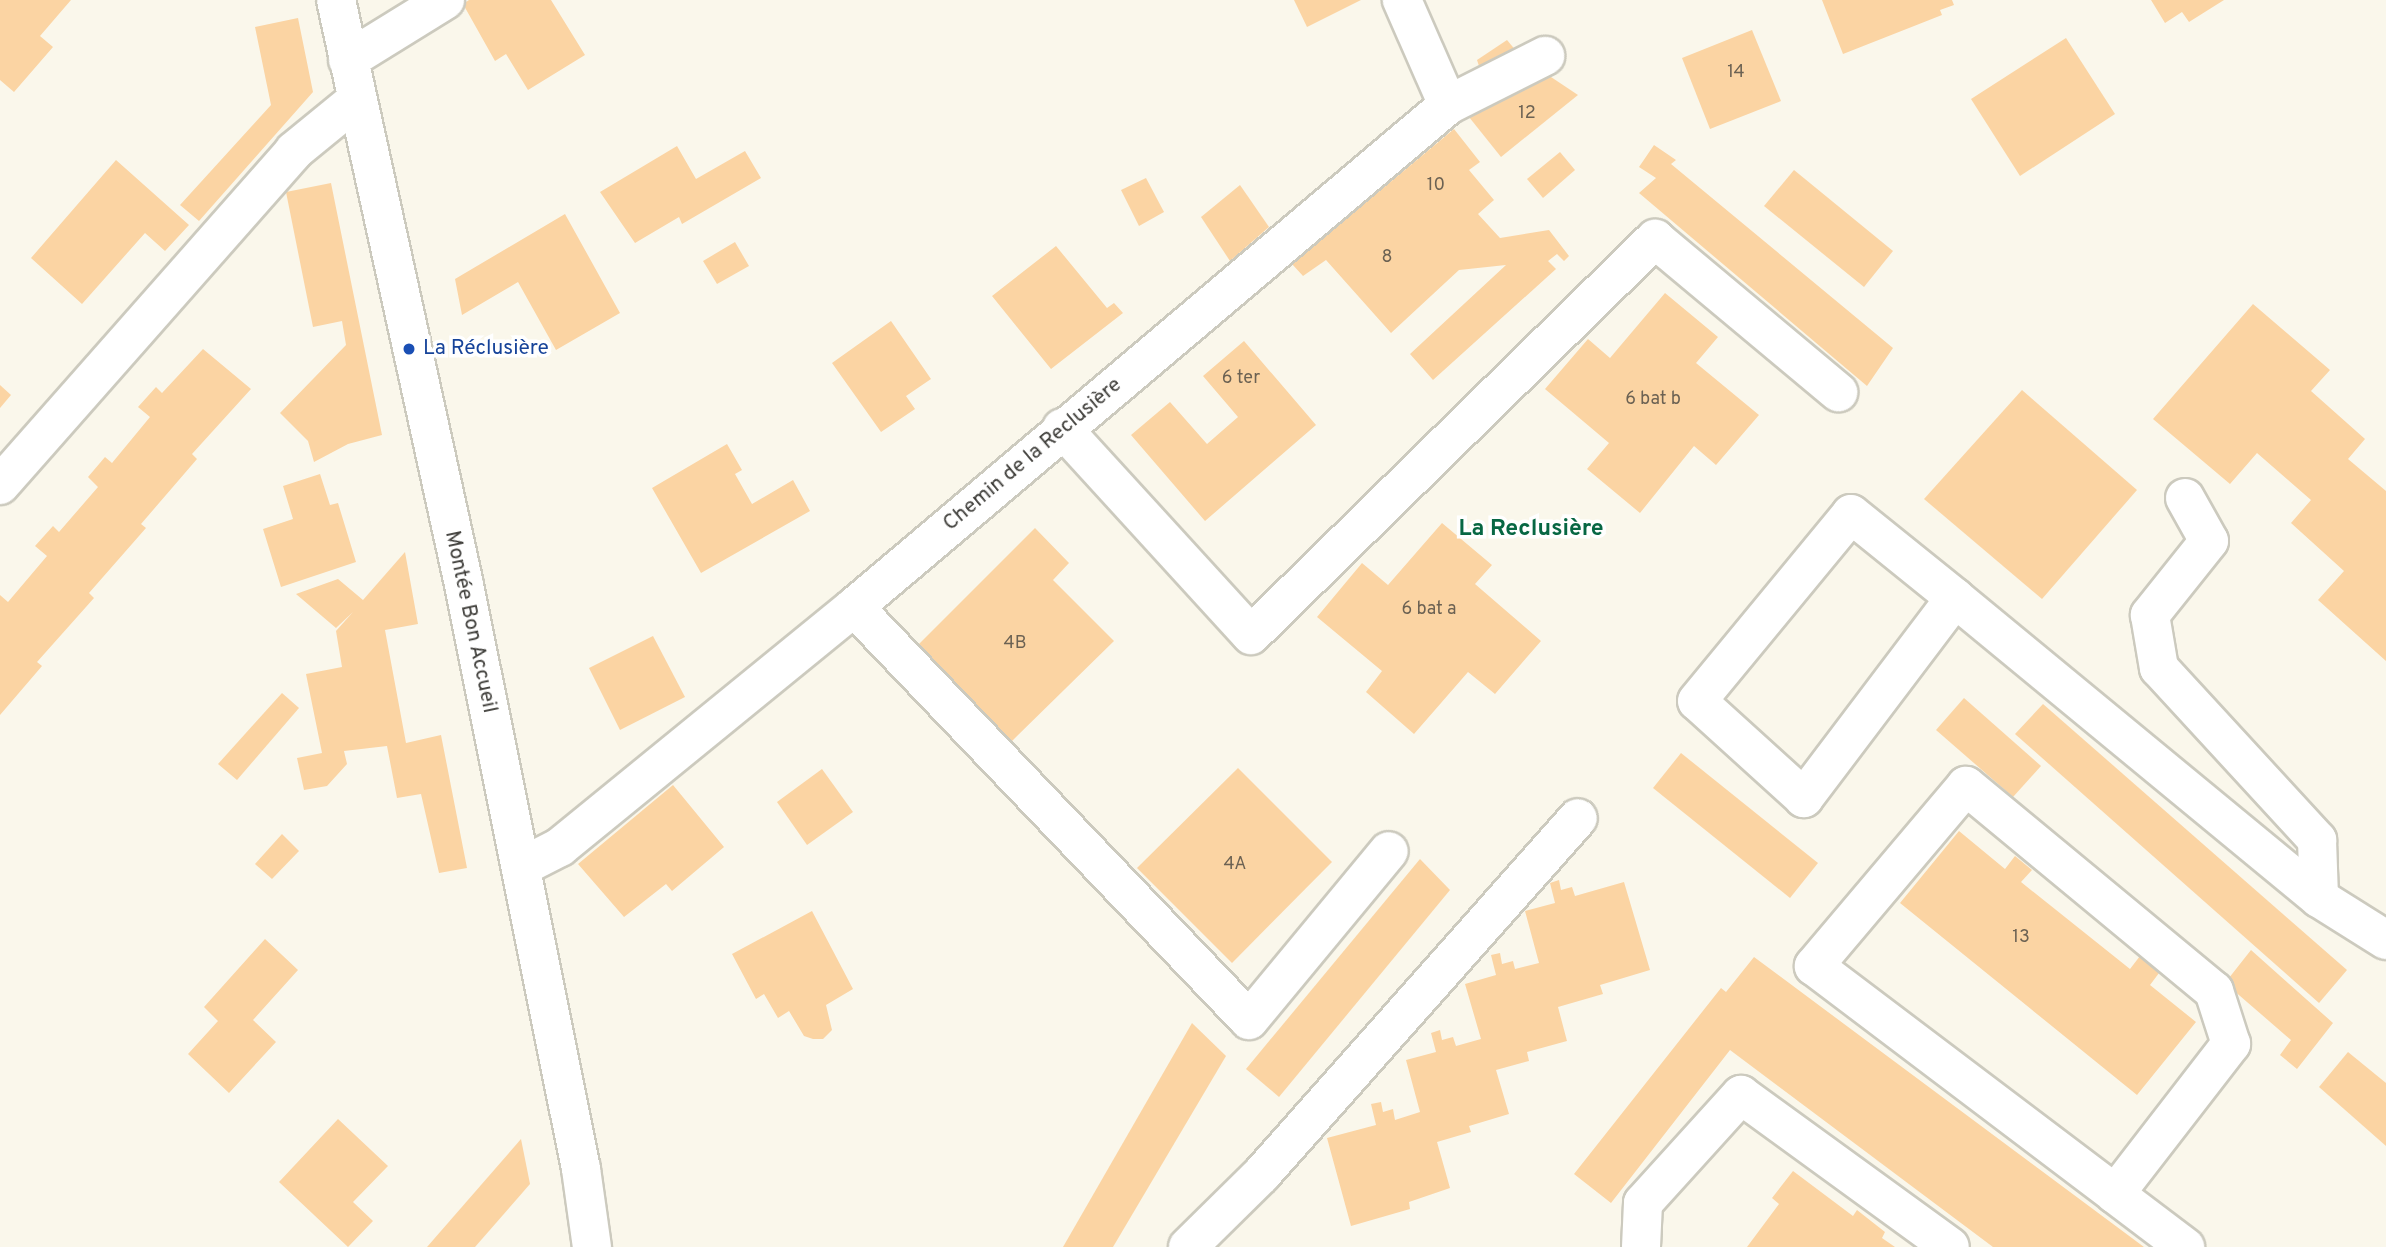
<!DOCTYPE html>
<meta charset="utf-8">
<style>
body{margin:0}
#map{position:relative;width:2386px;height:1247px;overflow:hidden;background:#faf7eb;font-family:Overpass,sans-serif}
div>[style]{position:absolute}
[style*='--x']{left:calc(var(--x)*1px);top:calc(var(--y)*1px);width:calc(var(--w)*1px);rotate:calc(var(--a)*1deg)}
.building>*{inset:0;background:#fbd4a3}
.roads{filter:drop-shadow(2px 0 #cccabe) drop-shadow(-2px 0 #cccabe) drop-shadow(0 2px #cccabe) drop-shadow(0 -2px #cccabe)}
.minor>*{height:38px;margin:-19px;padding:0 19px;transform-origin:19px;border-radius:19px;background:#fff}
.major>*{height:38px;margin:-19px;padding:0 19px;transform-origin:19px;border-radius:19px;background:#fff}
.dots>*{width:19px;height:19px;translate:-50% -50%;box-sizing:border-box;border:4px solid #fff;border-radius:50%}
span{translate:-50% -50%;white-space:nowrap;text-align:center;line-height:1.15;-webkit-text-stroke:7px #fff;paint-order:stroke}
.number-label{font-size:18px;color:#6c6253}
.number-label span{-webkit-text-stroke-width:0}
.transit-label{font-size:21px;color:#164399}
.left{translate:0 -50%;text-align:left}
.street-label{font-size:21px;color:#3d3c38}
.neighbourhood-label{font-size:23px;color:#076743;font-weight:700}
</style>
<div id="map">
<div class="building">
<div style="clip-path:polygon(0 0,71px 0,40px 36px,53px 47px,14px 92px,0 80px)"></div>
<div style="clip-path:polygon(469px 0,551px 0,585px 55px,528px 90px,506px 54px,495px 61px,463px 4px)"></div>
<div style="clip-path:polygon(1294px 0,1361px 0,1307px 27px)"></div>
<div style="clip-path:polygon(1822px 0,1952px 0,1954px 5px,1940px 10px,1942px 15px,1843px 54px)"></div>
<div style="clip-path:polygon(2151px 0,2224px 0,2189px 22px,2182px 12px,2165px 23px)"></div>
<div style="clip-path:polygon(298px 18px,313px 92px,199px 221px,180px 205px,271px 105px,255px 27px)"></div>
<div style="clip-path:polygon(1752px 30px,1781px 101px,1710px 129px,1682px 58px)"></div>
<div style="clip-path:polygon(2066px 38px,2115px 114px,2020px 176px,1971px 99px)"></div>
<div style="clip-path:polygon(1507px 40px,1517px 52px,1481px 72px,1477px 60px)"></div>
<div style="clip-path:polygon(1545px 73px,1578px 95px,1501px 157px,1469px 117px,1507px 86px)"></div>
<div style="clip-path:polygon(1454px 129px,1480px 162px,1469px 170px,1494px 200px,1478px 214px,1500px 238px,1549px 230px,1569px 256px,1564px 261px,1557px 254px,1548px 261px,1556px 269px,1433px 380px,1410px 354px,1506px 265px,1459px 270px,1391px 333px,1326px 260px,1303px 276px,1292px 264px)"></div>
<div style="clip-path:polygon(1654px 145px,1676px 160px,1671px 164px,1893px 348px,1867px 386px,1639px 193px,1656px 178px,1639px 167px)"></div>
<div style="clip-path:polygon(677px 146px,696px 179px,745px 151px,761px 178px,682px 224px,679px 217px,635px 243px,600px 192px)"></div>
<div style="clip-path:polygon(1560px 152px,1575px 170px,1543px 198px,1527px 179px)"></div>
<div style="clip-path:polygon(116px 160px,189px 225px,165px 251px,145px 233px,82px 304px,31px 258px)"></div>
<div style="clip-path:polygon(1794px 170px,1893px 251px,1864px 287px,1764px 206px)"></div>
<div style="clip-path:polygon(1146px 178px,1164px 212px,1139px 226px,1121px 190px)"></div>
<div style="clip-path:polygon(331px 183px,382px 435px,348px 444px,314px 462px,308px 441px,280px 413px,346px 345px,342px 321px,313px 327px,286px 192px)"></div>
<div style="clip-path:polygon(1240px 185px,1269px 227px,1230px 261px,1201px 217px)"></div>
<div style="clip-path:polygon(565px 214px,620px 313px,556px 350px,518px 282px,462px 315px,455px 279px)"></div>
<div style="clip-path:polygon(735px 242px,749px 266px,717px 284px,703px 261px)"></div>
<div style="clip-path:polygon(1056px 246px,1107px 308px,1114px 303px,1123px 313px,1051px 369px,992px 296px)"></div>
<div style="clip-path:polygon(1665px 293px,1718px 337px,1696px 363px,1759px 415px,1716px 465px,1694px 446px,1640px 513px,1587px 469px,1609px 443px,1545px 389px,1588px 339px,1610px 358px)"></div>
<div style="clip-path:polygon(2253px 304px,2330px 370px,2311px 391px,2365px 439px,2348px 459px,2386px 491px,2386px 661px,2318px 600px,2344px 571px,2291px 523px,2311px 500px,2257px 453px,2230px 484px,2153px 419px)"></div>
<div style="clip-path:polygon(891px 321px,931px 379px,906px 396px,915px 409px,881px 432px,832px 363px)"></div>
<div style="clip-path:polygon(1244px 341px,1316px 425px,1205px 521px,1131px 435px,1170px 402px,1207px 444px,1238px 417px,1203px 376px)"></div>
<div style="clip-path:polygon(203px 349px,251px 389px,192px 454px,197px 459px,141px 524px,146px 528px,89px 593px,94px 598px,37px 662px,42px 666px,0 715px,0 595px,8px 602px,47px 556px,35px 546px,53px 526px,59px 532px,98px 487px,88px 477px,105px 457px,112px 463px,150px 417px,138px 407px,156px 387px,162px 393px)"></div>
<div style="clip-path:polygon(0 385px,11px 395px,0 408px)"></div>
<div style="clip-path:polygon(2022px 390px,2137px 490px,2042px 599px,1924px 499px)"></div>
<div style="clip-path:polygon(727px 444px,742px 470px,735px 474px,752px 504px,793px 480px,810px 511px,701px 573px,652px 488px)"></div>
<div style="clip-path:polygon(320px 474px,330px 505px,338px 503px,356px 562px,281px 587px,263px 529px,293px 519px,283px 486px)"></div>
<div style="clip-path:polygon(1442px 523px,1492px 565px,1475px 584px,1541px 641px,1495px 694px,1468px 672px,1414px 734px,1366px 692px,1382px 671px,1317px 617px,1362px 563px,1388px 585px)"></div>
<div style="clip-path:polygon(1035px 528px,1069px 563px,1053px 580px,1114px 641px,1012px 741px,917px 646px)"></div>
<div style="clip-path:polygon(405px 552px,418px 624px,385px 630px,406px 743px,441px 735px,467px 868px,439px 873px,421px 794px,397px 798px,387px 746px,344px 751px,347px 764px,327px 786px,304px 790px,297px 758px,322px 753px,306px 674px,342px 667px,336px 631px,353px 612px,336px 628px,296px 594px,338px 579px,363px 600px)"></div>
<div style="clip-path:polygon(653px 636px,685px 697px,620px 730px,589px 668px)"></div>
<div style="clip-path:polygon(282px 693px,299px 708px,237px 780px,218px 764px)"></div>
<div style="clip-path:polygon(1964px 698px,2041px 766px,2013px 797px,1936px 730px)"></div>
<div style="clip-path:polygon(2043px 704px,2347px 970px,2319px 1003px,2015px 734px)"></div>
<div style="clip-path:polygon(1681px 753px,1818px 863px,1790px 898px,1653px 788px)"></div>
<div style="clip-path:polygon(1238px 768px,1332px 862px,1232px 963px,1137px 868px)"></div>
<div style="clip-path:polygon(822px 769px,853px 812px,807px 845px,777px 802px)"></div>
<div style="clip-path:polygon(673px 785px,724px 847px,672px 891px,666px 884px,624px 917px,578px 864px)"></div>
<div style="clip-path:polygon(1959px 831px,2005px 869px,2015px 856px,2032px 870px,2021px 882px,2130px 969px,2140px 956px,2159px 973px,2150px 985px,2196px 1022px,2137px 1095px,1900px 903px)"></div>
<div style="clip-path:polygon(282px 834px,299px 851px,272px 879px,255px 864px)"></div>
<div style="clip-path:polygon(1420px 859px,1450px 890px,1279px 1097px,1246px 1069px)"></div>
<div style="clip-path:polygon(1559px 880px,1561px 890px,1572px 887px,1575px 896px,1624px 882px,1650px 970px,1600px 985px,1603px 994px,1558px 1007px,1567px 1041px,1527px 1052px,1529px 1061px,1496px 1070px,1509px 1114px,1469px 1126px,1471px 1132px,1437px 1142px,1450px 1188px,1409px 1202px,1410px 1209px,1351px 1226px,1327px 1138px,1376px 1125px,1371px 1104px,1381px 1102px,1383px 1112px,1393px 1109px,1395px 1120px,1420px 1112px,1406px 1060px,1436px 1052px,1431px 1033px,1440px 1030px,1442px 1040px,1453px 1037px,1456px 1046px,1481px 1039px,1465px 984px,1496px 975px,1491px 955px,1500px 953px,1502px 964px,1513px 961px,1515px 969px,1539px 963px,1525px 911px,1555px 903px,1550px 883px)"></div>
<div style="clip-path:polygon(812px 911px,853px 989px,826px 1005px,832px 1030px,823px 1039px,813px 1039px,804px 1036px,789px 1011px,778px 1018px,764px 994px,756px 999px,732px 954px)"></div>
<div style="clip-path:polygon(265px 939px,298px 970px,253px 1020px,276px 1042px,229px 1093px,188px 1054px,218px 1021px,204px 1007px)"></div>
<div style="clip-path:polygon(2251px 950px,2333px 1023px,2297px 1069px,2280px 1055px,2291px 1040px,2225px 983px)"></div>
<div style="clip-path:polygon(1754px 957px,2144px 1247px,1993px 1247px,1730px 1050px,1611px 1203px,1574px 1174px,1721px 988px,1726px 992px)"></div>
<div style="clip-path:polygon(1192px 1023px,1226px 1056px,1113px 1247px,1063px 1247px)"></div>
<div style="clip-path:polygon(2348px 1052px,2386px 1083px,2386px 1146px,2319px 1087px)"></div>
<div style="clip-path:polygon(338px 1119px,388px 1166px,353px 1202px,373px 1221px,348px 1247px,279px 1182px)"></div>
<div style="clip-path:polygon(521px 1139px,530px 1184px,475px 1247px,427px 1247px)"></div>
<div style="clip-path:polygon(1793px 1171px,1853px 1216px,1857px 1210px,1885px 1232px,1882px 1238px,1895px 1247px,1747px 1247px,1779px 1204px,1772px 1198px)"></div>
</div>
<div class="roads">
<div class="minor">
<div style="--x:348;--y:60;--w:114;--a:-31.7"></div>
<div style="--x:1448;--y:105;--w:109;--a:-26.8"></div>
<div style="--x:1062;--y:428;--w:280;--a:47.6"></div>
<div style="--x:1251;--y:635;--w:566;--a:-44.43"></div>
<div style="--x:1655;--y:239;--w:239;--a:39.9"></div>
<div style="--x:0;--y:485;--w:445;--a:-48.6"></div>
<div style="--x:294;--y:151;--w:79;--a:-39.3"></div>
<div style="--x:2185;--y:498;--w:49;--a:60.8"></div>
<div style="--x:2209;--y:541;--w:95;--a:128.6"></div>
<div style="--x:2150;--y:615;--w:54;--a:80.4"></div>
<div style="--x:2159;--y:668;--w:234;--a:47.4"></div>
<div style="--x:2317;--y:840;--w:58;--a:88"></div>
<div style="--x:1955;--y:598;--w:251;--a:127.1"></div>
<div style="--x:1804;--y:798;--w:144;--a:-137.8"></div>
<div style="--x:1697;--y:701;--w:242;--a:-50.5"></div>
<div style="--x:1851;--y:514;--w:134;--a:38.9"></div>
<div style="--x:1955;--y:598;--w:472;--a:39.5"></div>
<div style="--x:2319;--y:898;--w:79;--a:32.1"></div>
<div style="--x:854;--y:607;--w:571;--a:46.28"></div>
<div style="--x:1249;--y:1020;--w:219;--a:-50.4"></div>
<div style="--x:521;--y:867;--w:44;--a:-27.1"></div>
<div style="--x:560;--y:847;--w:380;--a:-39.2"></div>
<div style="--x:854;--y:607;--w:778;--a:-40.2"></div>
<div style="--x:1448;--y:105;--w:115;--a:-113.7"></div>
<div style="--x:2115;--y:1194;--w:190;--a:-52.3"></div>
<div style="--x:2231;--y:1044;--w:56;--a:-107.8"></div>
<div style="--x:2214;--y:991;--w:322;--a:-140.4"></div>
<div style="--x:1966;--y:786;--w:236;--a:130.2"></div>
<div style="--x:1814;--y:966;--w:378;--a:37.1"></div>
<div style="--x:2115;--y:1194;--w:88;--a:37.1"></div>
<div style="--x:1188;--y:1247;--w:103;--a:-44.6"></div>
<div style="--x:1261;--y:1175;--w:477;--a:-48.4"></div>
<div style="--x:1641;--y:1247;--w:44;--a:-87.4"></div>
<div style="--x:1643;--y:1203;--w:146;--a:-47.8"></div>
<div style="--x:1741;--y:1095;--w:258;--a:36"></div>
</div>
<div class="major">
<div style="--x:336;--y:0;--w:594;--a:77.65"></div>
<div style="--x:463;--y:580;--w:601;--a:78.67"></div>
<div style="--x:581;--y:1169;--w:79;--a:82"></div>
</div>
</div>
<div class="dots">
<div style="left:409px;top:349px;background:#1a4fb4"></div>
</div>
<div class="number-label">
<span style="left:1736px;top:73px">14</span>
<span style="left:1527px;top:114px">12</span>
<span style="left:1436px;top:186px">10</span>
<span style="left:1387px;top:258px">8</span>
<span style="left:1241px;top:379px">6 ter</span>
<span style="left:1653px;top:400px">6 bat b</span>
<span style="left:1429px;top:610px">6 bat a</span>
<span style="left:1015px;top:644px">4B</span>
<span style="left:1235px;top:865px">4A</span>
<span style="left:2021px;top:938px">13</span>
</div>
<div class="transit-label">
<span class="left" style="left:423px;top:349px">La Réclusière</span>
</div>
<div class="street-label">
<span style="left:1033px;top:455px;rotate:-40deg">Chemin de la Reclusière</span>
<span style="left:470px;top:622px;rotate:78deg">Montée Bon Accueil</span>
</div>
<div class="neighbourhood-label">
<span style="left:1531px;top:530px">La Reclusière</span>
</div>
</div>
